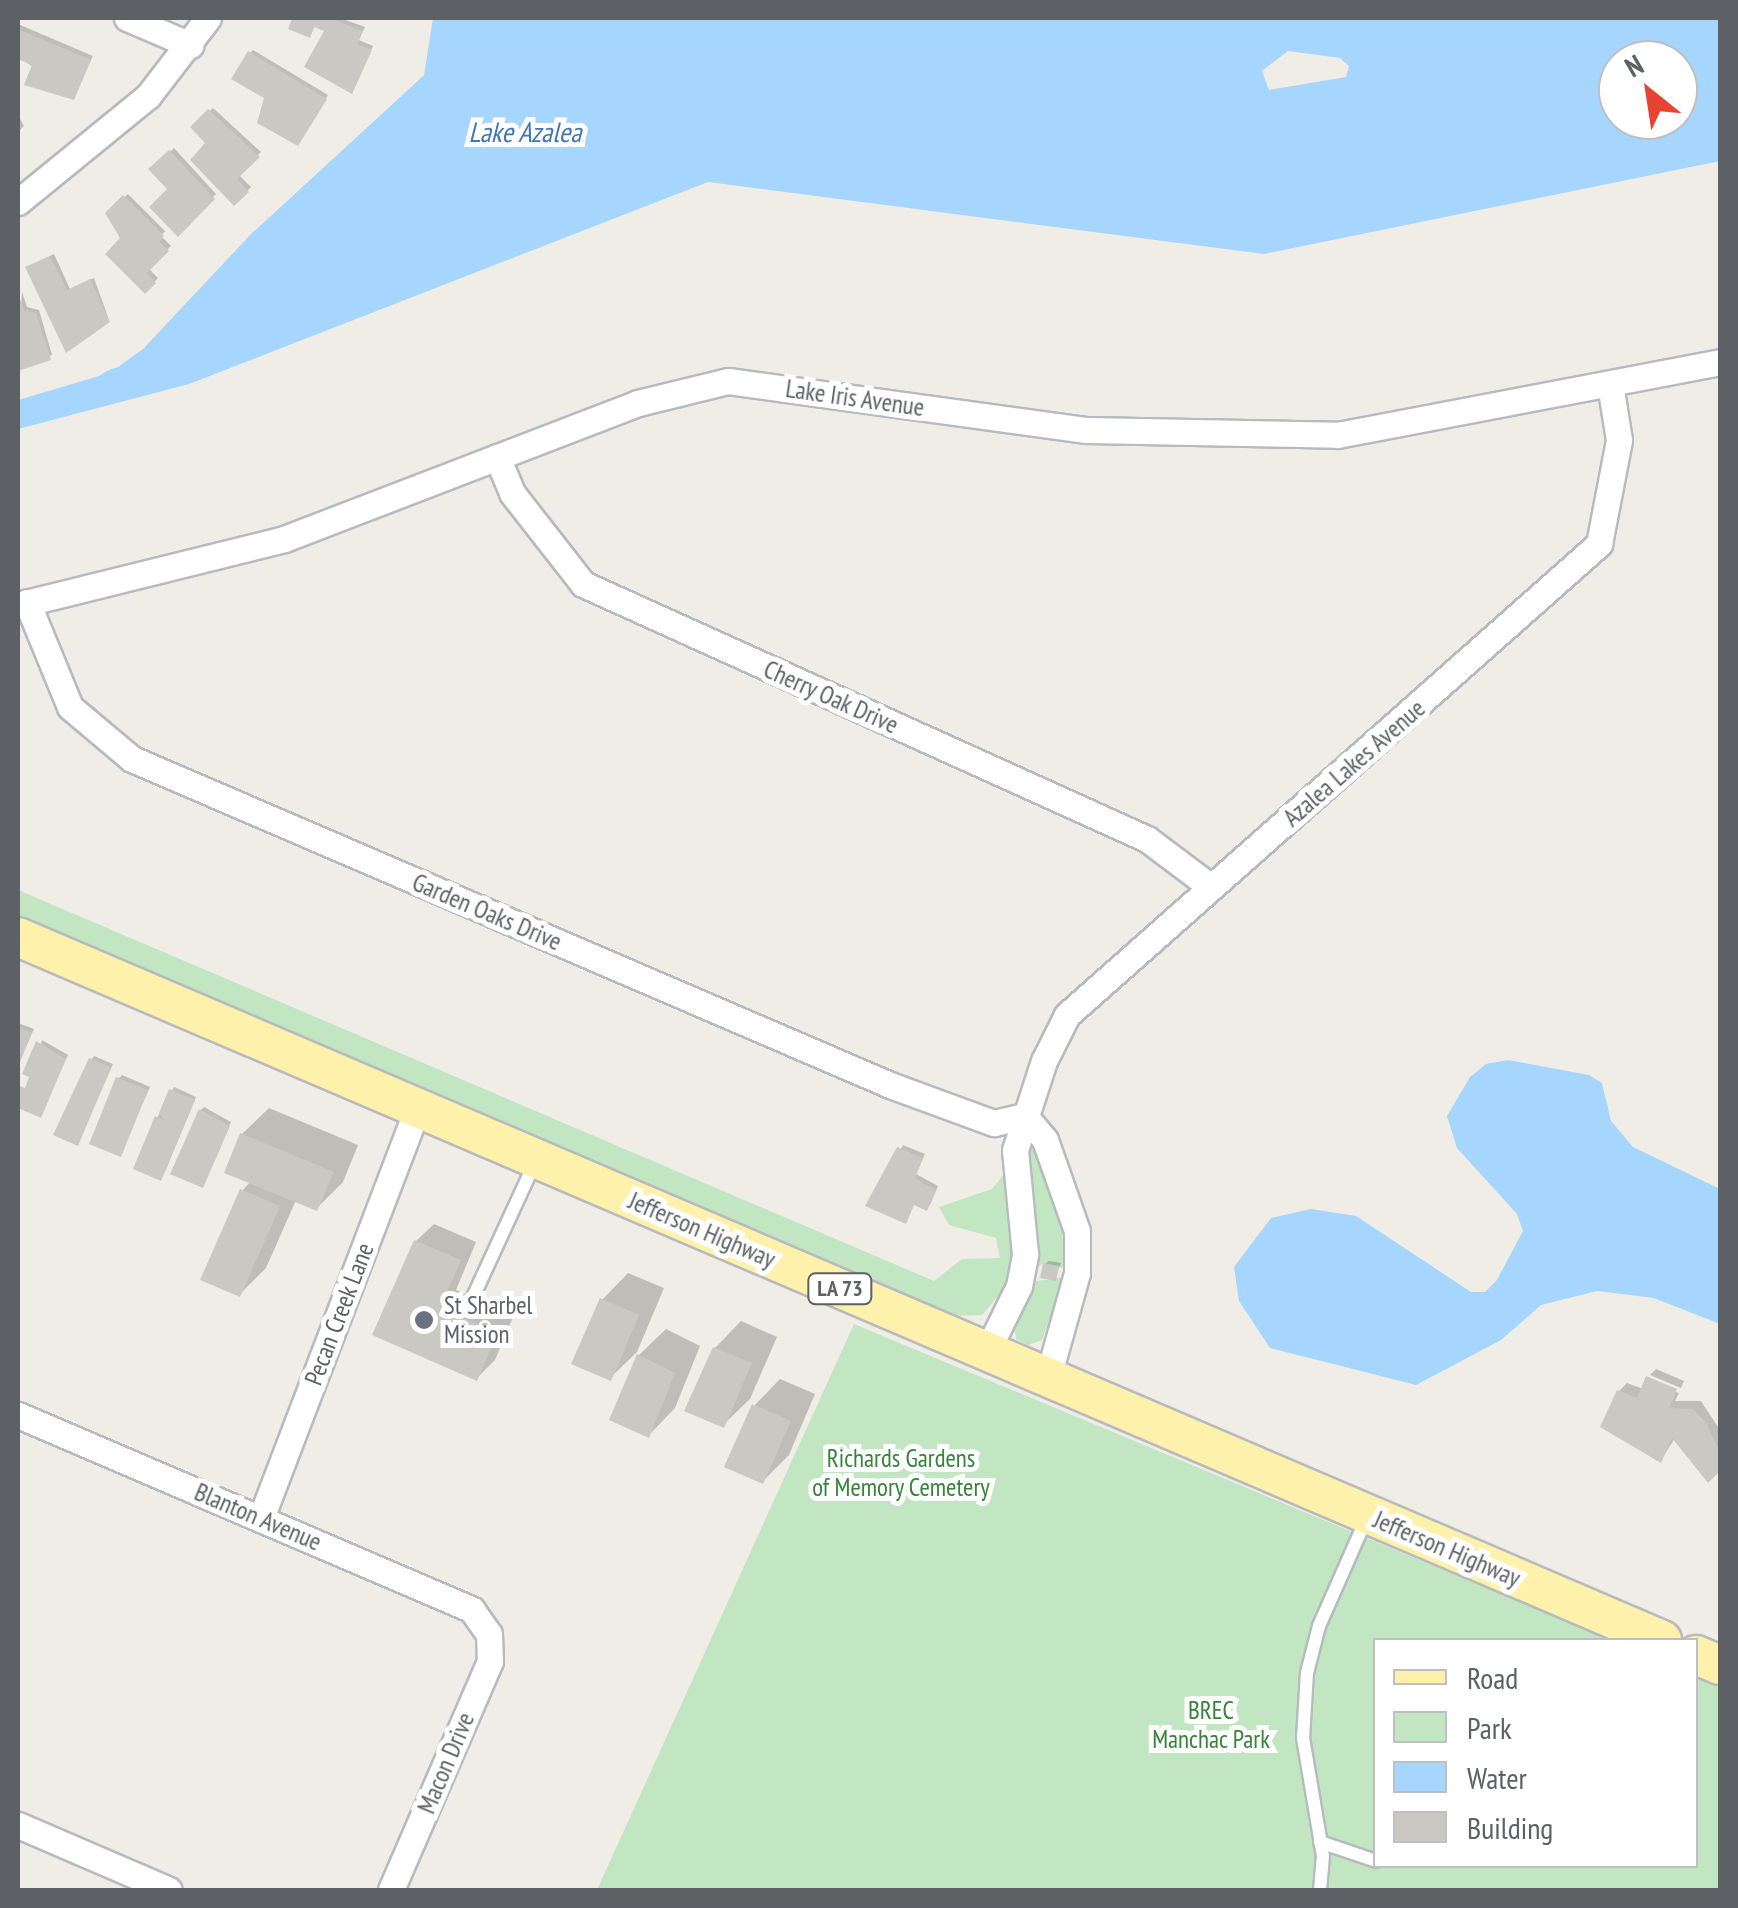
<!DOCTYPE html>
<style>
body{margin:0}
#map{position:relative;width:1738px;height:1908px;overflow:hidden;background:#efede5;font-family:"PT Sans Narrow",sans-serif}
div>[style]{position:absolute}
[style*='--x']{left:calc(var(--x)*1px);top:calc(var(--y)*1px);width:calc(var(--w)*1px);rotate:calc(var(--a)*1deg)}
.green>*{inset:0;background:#c2e6c2}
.water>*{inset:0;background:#a6d6fe}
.pier>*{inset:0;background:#efede5}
.shadow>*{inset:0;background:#0003}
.building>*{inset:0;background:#cac8c2}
.roads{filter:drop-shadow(2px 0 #b7babe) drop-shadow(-2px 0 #b7babe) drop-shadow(0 2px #b7babe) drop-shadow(0 -2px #b7babe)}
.lane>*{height:12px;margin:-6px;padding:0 6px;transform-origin:6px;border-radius:6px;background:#fff}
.street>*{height:25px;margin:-12.5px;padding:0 12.5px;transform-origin:12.5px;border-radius:12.5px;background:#fff}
.primary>*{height:38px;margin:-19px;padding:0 19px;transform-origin:19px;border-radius:19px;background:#fef1ab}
.dots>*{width:28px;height:28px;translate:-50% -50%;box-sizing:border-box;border:5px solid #fff;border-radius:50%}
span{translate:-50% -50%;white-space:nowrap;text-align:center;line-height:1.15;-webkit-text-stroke:10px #fff;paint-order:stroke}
.shield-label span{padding:2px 8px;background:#fff;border:2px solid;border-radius:8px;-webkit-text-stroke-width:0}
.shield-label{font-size:22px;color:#5d6065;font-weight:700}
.street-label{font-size:25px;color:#5d6065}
.worship-label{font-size:25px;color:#5b616d}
.left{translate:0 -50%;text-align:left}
.park-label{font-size:25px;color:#36833a}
.water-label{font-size:28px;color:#4277b0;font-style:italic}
.frame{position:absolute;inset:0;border:20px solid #5d6065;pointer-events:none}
.legend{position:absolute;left:1373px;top:1638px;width:325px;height:230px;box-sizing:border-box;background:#fff;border:2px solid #bebfc1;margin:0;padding:12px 18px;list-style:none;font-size:30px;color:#5d6065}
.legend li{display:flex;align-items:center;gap:20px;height:50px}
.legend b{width:50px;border:2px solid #bebfc1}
.north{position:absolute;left:1598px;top:40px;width:100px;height:100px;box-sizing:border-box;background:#fff;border:2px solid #bebfc1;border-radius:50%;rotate:330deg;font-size:28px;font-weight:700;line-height:40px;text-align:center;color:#5d6065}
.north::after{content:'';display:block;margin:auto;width:35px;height:45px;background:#e74332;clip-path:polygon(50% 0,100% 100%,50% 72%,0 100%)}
</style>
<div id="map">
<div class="green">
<div style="clip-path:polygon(18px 890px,934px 1281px,962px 1259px,1000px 1258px,996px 1238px,949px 1225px,939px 1207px,992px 1189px,1005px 1173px,1015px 1246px,1006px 1287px,982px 1315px,945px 1316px,18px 924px)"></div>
<div style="clip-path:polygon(1025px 1141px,1035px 1142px,1060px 1211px,1066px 1269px,1044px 1263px,1035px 1268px,1038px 1231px)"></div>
<div style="clip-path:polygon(1064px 1277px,1042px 1340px,1028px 1345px,1016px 1339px,1014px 1322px,1031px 1282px)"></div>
<div style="clip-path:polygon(854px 1324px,1611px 1640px,1376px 1640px,1376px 1866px,1696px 1866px,1696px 1676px,1720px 1687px,1720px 1890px,597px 1890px)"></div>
</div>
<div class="water">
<div style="clip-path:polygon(evenodd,433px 18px,1720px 18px,1720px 161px,1264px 254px,708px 182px,189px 384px,18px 429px,18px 400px,99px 376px,143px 349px,252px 233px,424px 75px,433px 18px,1288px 51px,1340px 58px,1349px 66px,1346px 77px,1269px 90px,1262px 71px,1288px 51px,433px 18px,1618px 60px,1678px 60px,1678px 120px,1618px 120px,1618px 60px)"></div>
<div style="clip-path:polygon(1508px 1060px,1589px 1075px,1602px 1083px,1611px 1121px,1633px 1147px,1720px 1189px,1720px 1324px,1654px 1298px,1597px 1291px,1541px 1305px,1501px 1340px,1416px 1385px,1270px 1348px,1239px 1301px,1234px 1267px,1271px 1218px,1311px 1209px,1356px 1216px,1471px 1292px,1485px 1292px,1497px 1280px,1523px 1231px,1517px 1214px,1457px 1148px,1447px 1116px,1470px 1077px,1486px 1064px)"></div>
</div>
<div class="pier">
<div style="clip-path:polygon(425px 50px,424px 75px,252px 233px,420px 72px)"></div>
<div style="clip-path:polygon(206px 276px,143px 349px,118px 367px,18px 400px,116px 364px)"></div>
</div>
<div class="shadow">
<div style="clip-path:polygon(295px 18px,340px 18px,365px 27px,359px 40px,373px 46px,352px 91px,328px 29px,316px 25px,310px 35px,291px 28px)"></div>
<div style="clip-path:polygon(18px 24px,93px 56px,73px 97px,18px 56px)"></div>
<div style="clip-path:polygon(253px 50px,328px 95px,301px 140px,250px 53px)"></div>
<div style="clip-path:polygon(213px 108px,261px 152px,238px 174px,251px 187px,234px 203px,208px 143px,193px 127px)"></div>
<div style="clip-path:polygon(18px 115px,24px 126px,18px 132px)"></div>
<div style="clip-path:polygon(174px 148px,216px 194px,178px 234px,171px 189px,152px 169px)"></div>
<div style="clip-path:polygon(128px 194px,165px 231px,161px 236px,171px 246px,148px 268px,158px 278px,145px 291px,108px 213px)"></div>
<div style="clip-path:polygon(54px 254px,70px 289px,94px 278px,109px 320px,31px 265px)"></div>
<div style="clip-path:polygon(22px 292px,27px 307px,39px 310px,52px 355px,18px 368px)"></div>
<div style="clip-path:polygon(18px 1023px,34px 1029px,18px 1064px)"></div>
<div style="clip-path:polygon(42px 1040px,68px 1055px,40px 1115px,18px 1105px,18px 1093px,28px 1086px)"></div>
<div style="clip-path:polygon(94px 1056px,113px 1064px,78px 1143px,91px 1060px)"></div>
<div style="clip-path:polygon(122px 1075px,150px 1087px,120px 1154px,118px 1079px)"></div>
<div style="clip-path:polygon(174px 1087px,196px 1097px,164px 1174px,157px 1118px)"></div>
<div style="clip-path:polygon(204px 1107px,231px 1122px,202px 1185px,201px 1110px)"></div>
<div style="clip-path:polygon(269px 1108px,358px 1145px,343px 1182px,316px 1209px,296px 1200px,266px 1268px,240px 1294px,242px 1191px,251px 1181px,242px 1134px)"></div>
<div style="clip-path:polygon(903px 1145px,925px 1154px,916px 1174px,938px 1186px,930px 1205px,915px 1203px,906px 1221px,868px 1205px)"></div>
<div style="clip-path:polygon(434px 1224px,476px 1242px,456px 1290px,514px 1315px,495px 1360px,477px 1378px,375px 1334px,416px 1241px)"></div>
<div style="clip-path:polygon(1049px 1261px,1061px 1263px,1056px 1275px,1045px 1264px)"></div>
<div style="clip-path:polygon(628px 1273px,664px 1288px,637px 1352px,610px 1378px,602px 1300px)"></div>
<div style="clip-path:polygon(741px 1321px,777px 1337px,750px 1399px,723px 1425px,715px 1348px)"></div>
<div style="clip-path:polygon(666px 1329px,700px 1346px,675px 1408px,649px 1435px,639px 1355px)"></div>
<div style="clip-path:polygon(1656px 1369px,1684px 1381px,1681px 1388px,1650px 1375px)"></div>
<div style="clip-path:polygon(780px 1379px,815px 1394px,789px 1455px,763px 1481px,754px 1406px)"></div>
<div style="clip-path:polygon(1648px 1380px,1679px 1393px,1675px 1401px,1701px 1401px,1720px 1430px,1720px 1468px,1708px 1479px,1675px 1438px,1661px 1460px,1619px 1391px,1627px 1383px,1643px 1389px)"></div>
</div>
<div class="building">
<div style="clip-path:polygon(292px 18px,329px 18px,363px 31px,357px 44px,372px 50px,352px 94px,304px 67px,324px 31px,314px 27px,310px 38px,288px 29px)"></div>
<div style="clip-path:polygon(18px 29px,91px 60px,74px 100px,24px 85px,32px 65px,18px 59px)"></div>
<div style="clip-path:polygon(248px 51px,327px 99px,298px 146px,257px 123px,264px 98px,231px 79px)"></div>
<div style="clip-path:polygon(208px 109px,260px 157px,237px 179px,249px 192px,234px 206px,190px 160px,205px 143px,190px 127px)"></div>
<div style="clip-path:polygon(169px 150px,215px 199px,178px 237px,149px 207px,167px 189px,148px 169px)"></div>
<div style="clip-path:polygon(123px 195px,164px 236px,159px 241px,169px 251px,147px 273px,156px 283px,145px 294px,105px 254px,120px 238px,105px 213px)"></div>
<div style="clip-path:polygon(50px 256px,67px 290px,90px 279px,110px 322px,66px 353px,25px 267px)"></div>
<div style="clip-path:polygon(18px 293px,24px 310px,36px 313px,51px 360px,18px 371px)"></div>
<div style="clip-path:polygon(18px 1027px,32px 1033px,18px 1067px)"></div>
<div style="clip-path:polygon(36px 1041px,66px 1059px,41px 1118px,18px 1108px,18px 1085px,25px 1088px,29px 1077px,22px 1074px)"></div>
<div style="clip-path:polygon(89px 1058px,111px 1067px,78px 1146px,53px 1135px)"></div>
<div style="clip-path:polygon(116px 1077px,148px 1090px,121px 1157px,89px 1144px)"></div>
<div style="clip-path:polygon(169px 1089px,195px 1100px,161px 1181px,133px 1169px,155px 1116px,165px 1121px,159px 1113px)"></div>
<div style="clip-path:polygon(199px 1109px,230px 1126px,203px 1188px,170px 1174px)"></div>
<div style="clip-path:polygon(240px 1133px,334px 1172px,317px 1211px,224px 1173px)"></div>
<div style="clip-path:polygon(897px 1147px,923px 1158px,915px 1178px,936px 1190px,927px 1211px,914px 1205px,906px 1224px,865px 1206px)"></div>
<div style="clip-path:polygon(240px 1189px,280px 1206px,240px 1297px,200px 1280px)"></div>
<div style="clip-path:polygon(414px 1240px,461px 1260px,440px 1308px,498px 1333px,477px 1381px,372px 1335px)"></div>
<div style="clip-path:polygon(1043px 1263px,1059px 1266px,1056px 1281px,1040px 1278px)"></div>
<div style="clip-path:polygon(600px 1298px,639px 1315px,611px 1381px,571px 1364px)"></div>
<div style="clip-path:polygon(713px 1347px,752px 1363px,724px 1428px,684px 1411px)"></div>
<div style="clip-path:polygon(637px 1354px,675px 1373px,649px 1438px,609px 1420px)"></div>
<div style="clip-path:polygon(1646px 1376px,1677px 1389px,1669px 1408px,1693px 1409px,1707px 1424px,1720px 1453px,1720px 1471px,1708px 1483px,1672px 1438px,1661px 1463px,1600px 1427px,1617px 1390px,1637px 1398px)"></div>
<div style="clip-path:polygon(752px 1404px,791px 1421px,763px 1484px,724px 1467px)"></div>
</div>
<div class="roads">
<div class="lane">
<div style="--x:468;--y:1308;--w:161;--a:-65.3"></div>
<div style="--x:1320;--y:1842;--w:59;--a:18.7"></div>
<div style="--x:1320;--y:1890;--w:34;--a:-85"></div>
<div style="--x:1323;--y:1856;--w:120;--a:-99.6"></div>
<div style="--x:1303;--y:1738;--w:65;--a:-86.5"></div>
<div style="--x:1307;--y:1673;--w:49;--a:-75.7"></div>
<div style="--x:1319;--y:1626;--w:119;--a:-66.2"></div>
</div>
<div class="street">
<div style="--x:127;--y:18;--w:69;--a:23.2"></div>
<div style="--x:18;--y:202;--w:168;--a:-39.2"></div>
<div style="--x:148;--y:96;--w:98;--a:-52.4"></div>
<div style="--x:497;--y:457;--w:39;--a:67"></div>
<div style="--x:512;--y:493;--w:115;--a:52"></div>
<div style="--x:583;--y:584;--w:619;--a:24.33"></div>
<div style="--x:1147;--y:839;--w:80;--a:36.9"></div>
<div style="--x:27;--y:602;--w:113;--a:67.7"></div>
<div style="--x:70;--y:707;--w:81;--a:40"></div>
<div style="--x:132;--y:759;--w:825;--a:23.27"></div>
<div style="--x:890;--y:1085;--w:111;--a:20.1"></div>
<div style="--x:994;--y:1123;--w:32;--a:-13"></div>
<div style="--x:18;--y:605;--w:274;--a:-13.9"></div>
<div style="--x:284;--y:539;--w:379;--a:-21"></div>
<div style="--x:638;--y:403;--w:93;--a:-13.7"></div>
<div style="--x:728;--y:381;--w:362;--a:7.8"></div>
<div style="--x:1087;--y:430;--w:251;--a:1.1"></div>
<div style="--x:1338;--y:435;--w:389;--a:-10.8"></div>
<div style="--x:1025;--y:1116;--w:31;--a:50"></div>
<div style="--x:1045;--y:1140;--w:96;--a:70.6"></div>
<div style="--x:1077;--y:1231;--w:42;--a:90"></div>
<div style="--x:1077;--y:1273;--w:108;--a:105.6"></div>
<div style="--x:987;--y:1351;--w:72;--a:-63.8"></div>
<div style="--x:1019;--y:1286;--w:33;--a:-79"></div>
<div style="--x:1025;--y:1254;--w:104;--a:-95.5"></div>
<div style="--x:1015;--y:1150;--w:94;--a:-72"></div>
<div style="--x:1044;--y:1061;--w:51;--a:-63.4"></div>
<div style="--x:1067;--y:1015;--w:711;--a:-41.52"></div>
<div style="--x:1599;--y:544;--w:106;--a:-79.1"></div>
<div style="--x:1619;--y:440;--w:57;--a:-99.1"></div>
<div style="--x:18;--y:1415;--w:494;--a:23.2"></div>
<div style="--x:472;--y:1610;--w:29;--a:55"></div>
<div style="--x:489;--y:1634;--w:27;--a:88"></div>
<div style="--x:490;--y:1661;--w:249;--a:113.4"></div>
<div style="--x:261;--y:1518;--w:438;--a:-69.1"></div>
<div style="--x:18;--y:1825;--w:164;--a:23.3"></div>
</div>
<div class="primary">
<div style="--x:18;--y:937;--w:1788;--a:23.15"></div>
<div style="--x:1696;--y:1655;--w:26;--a:23"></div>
</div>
</div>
<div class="dots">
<div style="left:424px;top:1320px;background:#6b7280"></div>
</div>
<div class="shield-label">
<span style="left:840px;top:1289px">LA 73</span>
</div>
<div class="street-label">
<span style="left:855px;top:398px;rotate:8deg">Lake Iris Avenue</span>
<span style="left:831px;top:697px;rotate:24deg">Cherry Oak Drive</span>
<span style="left:1354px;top:763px;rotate:-41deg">Azalea Lakes Avenue</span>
<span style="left:487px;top:912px;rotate:23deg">Garden Oaks Drive</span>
<span style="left:702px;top:1230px;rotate:23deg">Jefferson Highway</span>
<span style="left:339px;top:1314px;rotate:-69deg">Pecan Creek Lane</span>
<span style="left:258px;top:1517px;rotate:23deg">Blanton Avenue</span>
<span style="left:1447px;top:1549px;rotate:23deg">Jefferson Highway</span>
<span style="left:446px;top:1763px;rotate:-67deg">Macon Drive</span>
</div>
<div class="worship-label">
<span class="left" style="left:444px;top:1320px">St Sharbel<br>Mission</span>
</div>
<div class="park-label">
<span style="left:901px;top:1473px">Richards Gardens<br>of Memory Cemetery</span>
<span style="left:1211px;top:1725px">BREC<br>Manchac Park</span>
</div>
<div class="water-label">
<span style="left:525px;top:132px">Lake Azalea</span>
</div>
<div class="frame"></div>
<ul class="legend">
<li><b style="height:12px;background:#fef1ab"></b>Road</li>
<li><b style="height:28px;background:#c2e6c2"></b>Park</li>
<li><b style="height:28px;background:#a6d6fe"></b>Water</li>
<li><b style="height:28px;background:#cac8c2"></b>Building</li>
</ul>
<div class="north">N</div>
</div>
